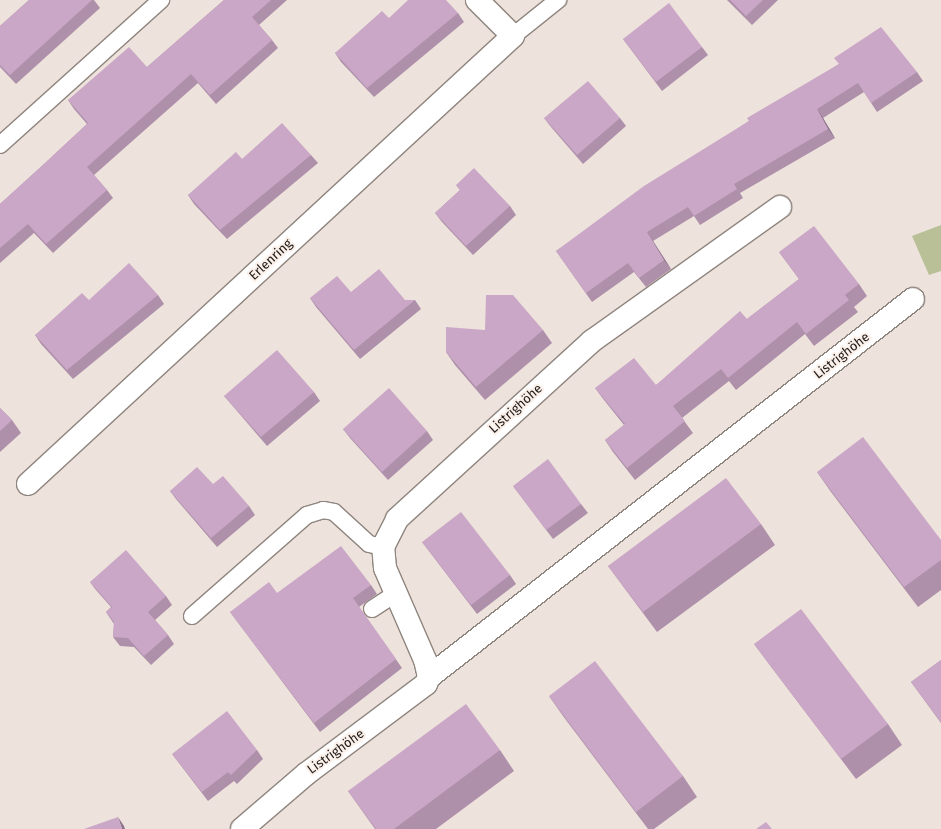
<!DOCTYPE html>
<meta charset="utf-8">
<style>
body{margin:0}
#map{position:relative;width:941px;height:829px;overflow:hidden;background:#eee2dc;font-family:"Fira Sans",sans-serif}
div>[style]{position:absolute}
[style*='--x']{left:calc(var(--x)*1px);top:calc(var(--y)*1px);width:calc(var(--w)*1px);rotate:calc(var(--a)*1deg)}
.green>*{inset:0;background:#b9c098}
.roads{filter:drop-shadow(1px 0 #8f857f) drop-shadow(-1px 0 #8f857f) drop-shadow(0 1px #8f857f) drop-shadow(0 -1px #8f857f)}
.lane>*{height:16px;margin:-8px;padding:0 8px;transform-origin:8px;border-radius:8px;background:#fff}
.street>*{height:22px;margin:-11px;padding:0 11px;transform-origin:11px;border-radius:11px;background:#fff}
.wall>*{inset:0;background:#ae90aa}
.shaded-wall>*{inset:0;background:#8d758b}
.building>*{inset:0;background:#caa7c6}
span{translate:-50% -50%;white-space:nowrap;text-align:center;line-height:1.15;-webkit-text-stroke:4px #fbf0e9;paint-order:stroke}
.street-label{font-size:13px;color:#1e1a18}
</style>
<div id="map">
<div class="green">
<div style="clip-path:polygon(941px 225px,941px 271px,929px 275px,912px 236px)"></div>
</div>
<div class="roads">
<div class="lane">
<div style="--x:513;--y:36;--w:58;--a:-38.7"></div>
<div style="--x:0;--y:145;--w:217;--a:-42"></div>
<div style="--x:372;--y:609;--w:27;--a:-33"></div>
<div style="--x:192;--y:616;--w:153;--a:-41.3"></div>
<div style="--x:307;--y:515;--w:17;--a:-17"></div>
<div style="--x:323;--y:510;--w:11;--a:10"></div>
<div style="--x:334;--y:512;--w:47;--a:42.4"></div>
<div style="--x:369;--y:544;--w:14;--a:12"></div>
</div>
<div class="street">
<div style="--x:28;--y:484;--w:660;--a:-42.73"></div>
<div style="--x:513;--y:36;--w:51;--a:-135"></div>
<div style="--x:429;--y:677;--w:614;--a:-37.99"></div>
<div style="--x:242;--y:829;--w:84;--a:-40.7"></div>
<div style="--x:306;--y:774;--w:150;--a:-36.9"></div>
<div style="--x:426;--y:684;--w:8;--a:-67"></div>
<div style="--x:429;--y:677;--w:17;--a:-103"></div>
<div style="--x:425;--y:660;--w:100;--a:-113.5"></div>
<div style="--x:385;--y:568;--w:21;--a:-95"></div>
<div style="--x:383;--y:547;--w:31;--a:-63"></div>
<div style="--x:397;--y:519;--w:264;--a:-42.4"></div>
<div style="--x:592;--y:341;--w:231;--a:-35.5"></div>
</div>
</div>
<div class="wall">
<div style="clip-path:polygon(29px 0,94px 0,100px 8px,16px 84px,0 67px,0 26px)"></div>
<div style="clip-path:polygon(224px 0,287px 0,259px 25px,272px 40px,278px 48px,216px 104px,198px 83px,94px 175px,107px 190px,113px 198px,53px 253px,34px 233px,0 263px,0 204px,44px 164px,87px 124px,74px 109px,68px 100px,147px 67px)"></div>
<div style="clip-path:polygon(727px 0,778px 0,752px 25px)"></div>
<div style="clip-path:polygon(458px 13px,464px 22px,374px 97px,341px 62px,335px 53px,389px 18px)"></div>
<div style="clip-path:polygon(623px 39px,702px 47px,708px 55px,662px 91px)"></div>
<div style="clip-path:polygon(839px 64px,917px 72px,923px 81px,877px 112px,864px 92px,823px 118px,835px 138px,740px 193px,743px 198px,700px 225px,694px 216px,653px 241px,671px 269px,646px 287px,634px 272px,592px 302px,556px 251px,749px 121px)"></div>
<div style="clip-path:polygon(544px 118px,620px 118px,626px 126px,583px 164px,551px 127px)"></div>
<div style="clip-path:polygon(311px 155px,318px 163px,227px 239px,194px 204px,188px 195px,242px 159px)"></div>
<div style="clip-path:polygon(456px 185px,510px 206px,516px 215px,473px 255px,442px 222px,435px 213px,460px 190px)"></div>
<div style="clip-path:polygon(779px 252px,859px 284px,867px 296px,854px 307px,858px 312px,814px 346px,805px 334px,736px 390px,729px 381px,682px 418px,693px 433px,635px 480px,613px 452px,605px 440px,624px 425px,604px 400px,595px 388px,656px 385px,747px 319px,799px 279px)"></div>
<div style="clip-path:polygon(351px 292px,405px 300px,415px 300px,421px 309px,360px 359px,316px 307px,310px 298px)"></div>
<div style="clip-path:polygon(158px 295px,164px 304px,73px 379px,41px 344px,35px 335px,89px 300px)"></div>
<div style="clip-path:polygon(485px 330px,543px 330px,552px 343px,485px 400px,455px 365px,446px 352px)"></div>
<div style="clip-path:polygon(314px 392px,320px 401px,267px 446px,231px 404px,224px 396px)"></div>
<div style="clip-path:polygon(0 408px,12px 420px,21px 433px,0 452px)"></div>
<div style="clip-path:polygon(343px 429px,427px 431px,433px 440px,388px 480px,350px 438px)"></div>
<div style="clip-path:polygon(817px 472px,941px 540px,941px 590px,918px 607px,831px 492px)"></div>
<div style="clip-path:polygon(213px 484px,249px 506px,255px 515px,217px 547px,176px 499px,170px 491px)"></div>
<div style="clip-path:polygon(513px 486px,581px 504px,588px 513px,553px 539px)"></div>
<div style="clip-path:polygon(761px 524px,775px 545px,657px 632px,608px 566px)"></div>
<div style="clip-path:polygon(422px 542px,510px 575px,516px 584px,477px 614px)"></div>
<div style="clip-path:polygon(90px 582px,166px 596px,172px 605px,155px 620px,168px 635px,174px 644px,151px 665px,134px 647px,120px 646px,113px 637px,114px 624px,106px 612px,111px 607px,96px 590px)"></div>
<div style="clip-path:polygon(371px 585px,377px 594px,359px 607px,402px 668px,320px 732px,230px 612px,277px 593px)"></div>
<div style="clip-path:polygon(754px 644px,888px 724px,902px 745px,856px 779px,769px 664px)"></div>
<div style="clip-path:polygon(941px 660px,941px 723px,911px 682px)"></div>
<div style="clip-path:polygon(549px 696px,683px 776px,697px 797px,654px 829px,648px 829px,563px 716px)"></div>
<div style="clip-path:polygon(257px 750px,263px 759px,237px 784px,234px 781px,208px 801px,172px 754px)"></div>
<div style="clip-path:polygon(500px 750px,514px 771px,436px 829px,375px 829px,348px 791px)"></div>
</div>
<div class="shaded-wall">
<div style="clip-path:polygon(817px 109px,823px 118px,835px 138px,828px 129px)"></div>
<div style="clip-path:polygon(647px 232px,653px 241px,671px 269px,664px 260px)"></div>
<div style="clip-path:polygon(118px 817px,124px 826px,125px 829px,122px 829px)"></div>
</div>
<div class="building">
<div style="clip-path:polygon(29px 0,92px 0,10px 75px,0 65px,0 26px)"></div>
<div style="clip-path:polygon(224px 0,271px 0,252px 17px,272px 40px,210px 95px,191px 74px,87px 167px,107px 190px,46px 244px,28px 224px,0 248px,0 204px,44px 164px,88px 123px,68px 100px,129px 47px,147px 67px)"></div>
<div style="clip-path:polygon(408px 0,446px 0,458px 13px,367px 88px,335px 53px,382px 11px,389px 18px)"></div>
<div style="clip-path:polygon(730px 0,763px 0,746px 16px)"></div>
<div style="clip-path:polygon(669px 3px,702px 47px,656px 82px,623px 39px)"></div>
<div style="clip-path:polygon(881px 27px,917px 72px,871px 103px,858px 83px,817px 109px,828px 129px,734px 184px,737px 189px,694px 216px,688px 207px,647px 232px,664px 260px,639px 278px,628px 263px,586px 293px,556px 251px,644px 186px,749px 121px,747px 118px,839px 64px,834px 58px)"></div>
<div style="clip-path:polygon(588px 81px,620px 118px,577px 155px,544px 118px)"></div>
<div style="clip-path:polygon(282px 123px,311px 155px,220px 230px,188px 195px,236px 152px,242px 159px)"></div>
<div style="clip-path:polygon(474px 168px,510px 206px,466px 246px,435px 213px,460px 190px,456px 185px)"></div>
<div style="clip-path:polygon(814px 226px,859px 284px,845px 295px,849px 300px,806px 334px,797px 322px,728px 378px,721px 369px,673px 406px,685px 421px,627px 468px,605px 440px,625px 424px,595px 388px,634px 358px,656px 385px,740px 311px,747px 319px,799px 279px,779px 252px)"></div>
<div style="clip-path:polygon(129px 263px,158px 295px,67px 370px,35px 335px,82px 293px,89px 300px)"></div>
<div style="clip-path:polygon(379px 269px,405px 300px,415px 300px,354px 350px,310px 298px,337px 276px,351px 292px)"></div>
<div style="clip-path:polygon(486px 295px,513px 295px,543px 330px,476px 387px,446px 352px,446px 327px,485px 330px)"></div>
<div style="clip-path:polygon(277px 350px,314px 392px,261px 437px,224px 396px)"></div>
<div style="clip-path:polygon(389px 388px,427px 431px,382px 472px,343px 429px)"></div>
<div style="clip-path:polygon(0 408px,12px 420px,0 431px)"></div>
<div style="clip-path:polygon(863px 437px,941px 540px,941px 560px,904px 587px,817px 472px)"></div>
<div style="clip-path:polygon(548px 459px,581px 504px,546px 530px,513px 486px)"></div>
<div style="clip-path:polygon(197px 467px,213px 484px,223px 476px,249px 506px,211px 538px,170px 491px)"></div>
<div style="clip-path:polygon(726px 478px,761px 524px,643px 612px,608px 566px)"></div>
<div style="clip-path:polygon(461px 512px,510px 575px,471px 605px,422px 542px)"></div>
<div style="clip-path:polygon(341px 546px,371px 585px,353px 598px,396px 659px,314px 723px,230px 612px,269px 582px,277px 593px)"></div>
<div style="clip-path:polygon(126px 550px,166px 596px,148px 612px,168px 635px,144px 656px,128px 638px,113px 637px,114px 622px,106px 612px,112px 607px,90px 582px)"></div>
<div style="clip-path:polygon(801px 609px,888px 724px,841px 759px,754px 644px)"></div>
<div style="clip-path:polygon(941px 660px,941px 722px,911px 682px)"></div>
<div style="clip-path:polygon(595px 661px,683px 776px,636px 812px,549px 696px)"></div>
<div style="clip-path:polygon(466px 704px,500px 750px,394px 829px,376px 829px,348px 791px)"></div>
<div style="clip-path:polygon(227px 711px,257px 750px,231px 775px,228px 772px,202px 792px,172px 754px)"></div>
<div style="clip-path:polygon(118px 817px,122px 829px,84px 829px)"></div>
<div style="clip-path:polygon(766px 822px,772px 829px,756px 829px)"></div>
</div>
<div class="street-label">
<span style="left:271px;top:260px;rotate:-43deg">Erlenring</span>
<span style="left:842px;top:356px;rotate:-38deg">Listrighöhe</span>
<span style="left:516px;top:409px;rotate:-42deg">Listrighöhe</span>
<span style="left:336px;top:752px;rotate:-36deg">Listrighöhe</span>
</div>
</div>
